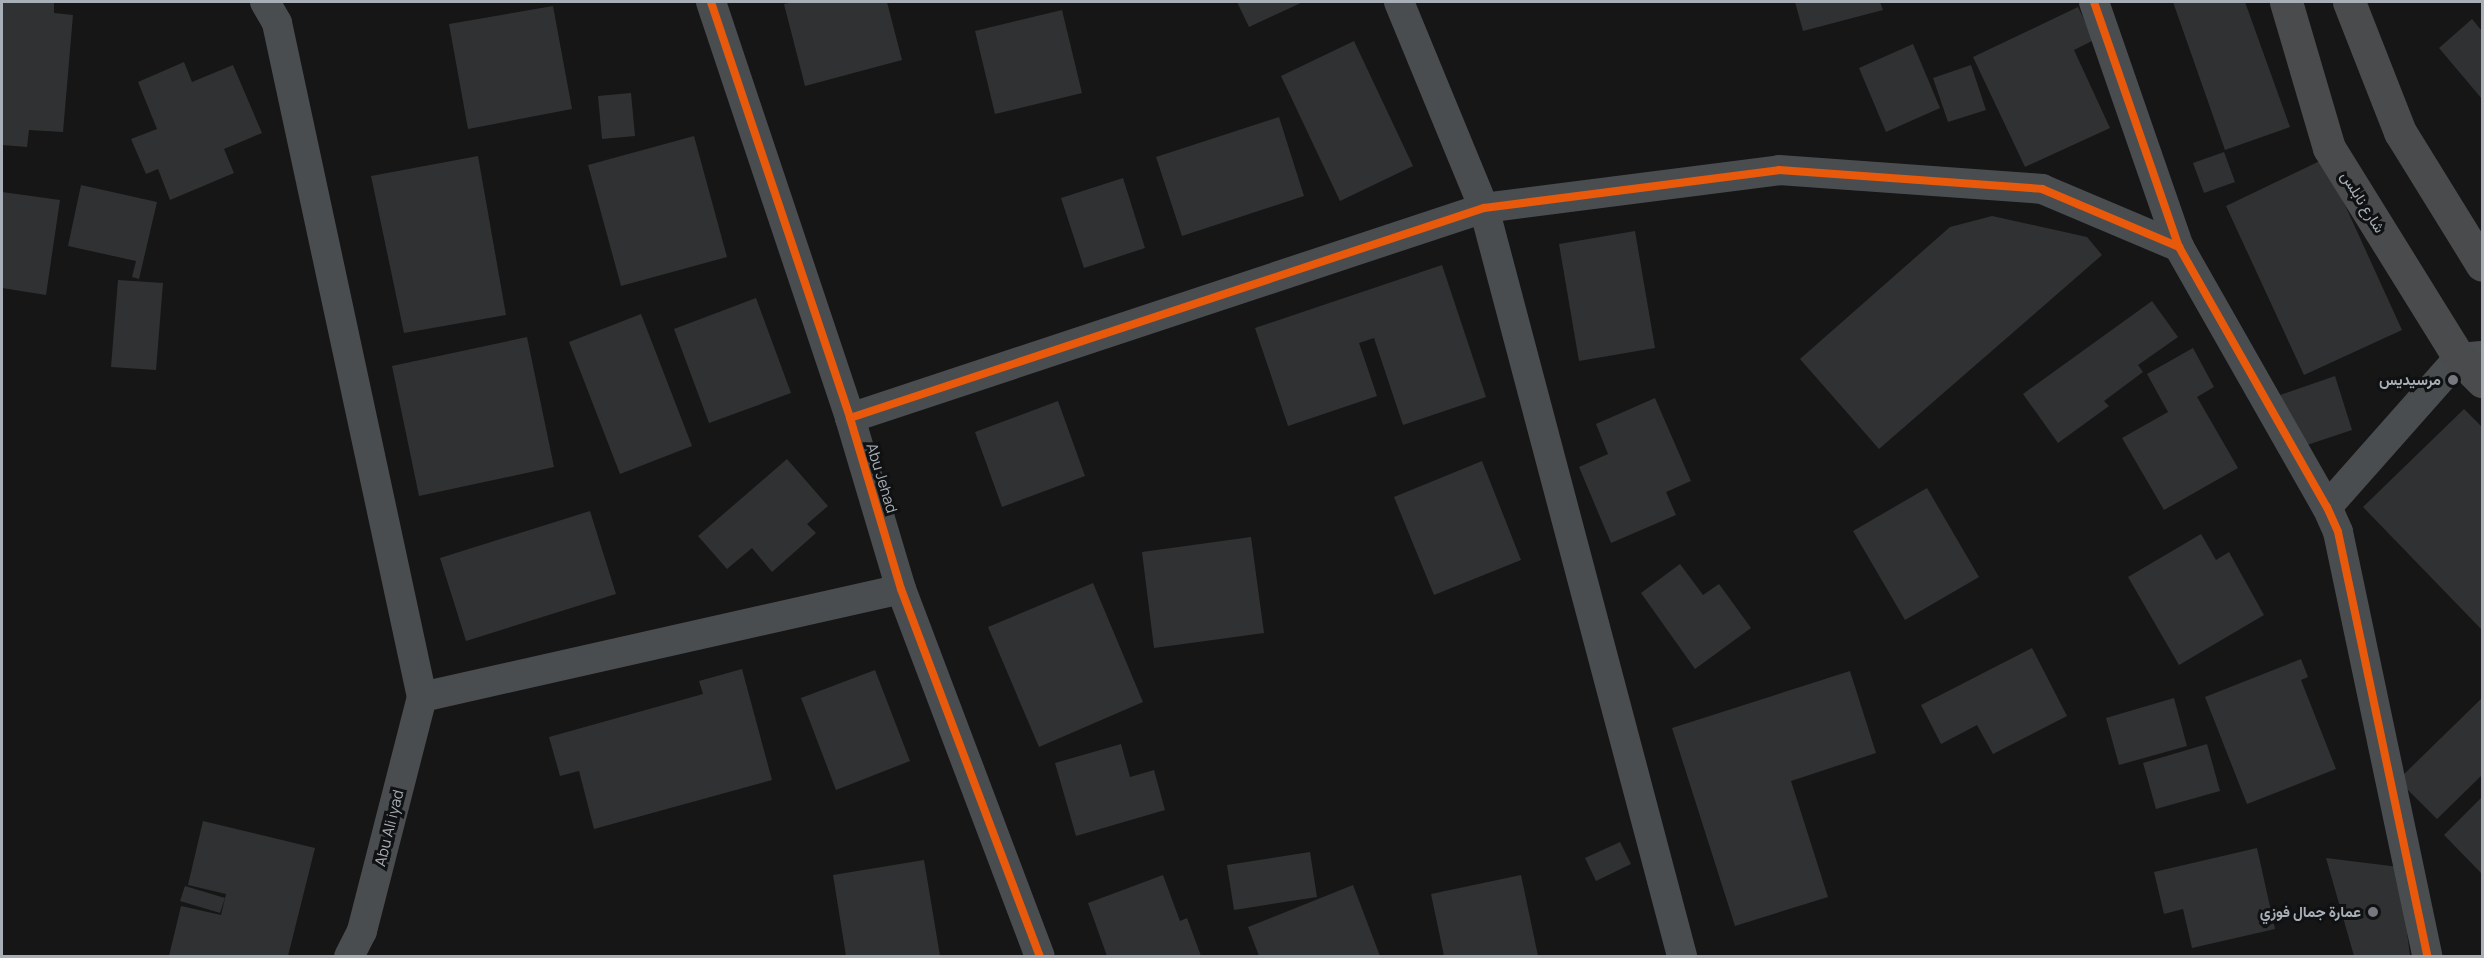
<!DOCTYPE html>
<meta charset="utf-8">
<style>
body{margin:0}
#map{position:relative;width:2484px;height:958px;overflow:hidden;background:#161616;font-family:Manrope,Vazirmatn,sans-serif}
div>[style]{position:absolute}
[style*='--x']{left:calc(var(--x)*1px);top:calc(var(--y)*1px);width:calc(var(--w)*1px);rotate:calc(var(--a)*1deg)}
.building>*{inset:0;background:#303132}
.minor>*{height:30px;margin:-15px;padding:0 15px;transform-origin:15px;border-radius:15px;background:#4a4d4f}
.secondary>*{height:33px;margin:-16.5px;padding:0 16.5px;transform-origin:16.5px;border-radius:16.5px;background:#494b4d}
.cycleway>*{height:8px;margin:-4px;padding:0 4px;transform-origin:4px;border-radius:4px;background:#e8590c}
.dots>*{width:16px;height:16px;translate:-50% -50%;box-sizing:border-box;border:3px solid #101112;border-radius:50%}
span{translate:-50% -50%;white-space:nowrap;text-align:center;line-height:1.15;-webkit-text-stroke:6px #101112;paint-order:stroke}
.street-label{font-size:15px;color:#a8afb7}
.poi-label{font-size:15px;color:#a8afb7;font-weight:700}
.right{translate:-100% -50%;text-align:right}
.frame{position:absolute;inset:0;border:3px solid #a8afb7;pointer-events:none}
</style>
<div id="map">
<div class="building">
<div style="clip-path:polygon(2px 2px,54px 2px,54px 13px,73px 15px,63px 132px,29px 130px,27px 147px,2px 145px)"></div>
<div style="clip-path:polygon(794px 2px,887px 2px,902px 60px,805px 86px,784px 4px)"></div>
<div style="clip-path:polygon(1237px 2px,1303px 2px,1249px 27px)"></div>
<div style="clip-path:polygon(1795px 2px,1880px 2px,1883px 10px,1803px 31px)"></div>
<div style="clip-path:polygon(2173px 2px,2245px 2px,2290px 127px,2225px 150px)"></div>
<div style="clip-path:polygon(553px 6px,572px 109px,468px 129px,449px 24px)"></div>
<div style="clip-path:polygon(2078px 7px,2094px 40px,2074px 50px,2110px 128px,2025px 167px,1973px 57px)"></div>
<div style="clip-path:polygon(1062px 10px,1082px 93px,995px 114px,975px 31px)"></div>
<div style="clip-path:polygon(2472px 19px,2482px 31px,2482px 99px,2439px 48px)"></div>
<div style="clip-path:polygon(1354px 41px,1413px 166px,1340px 201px,1281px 76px)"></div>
<div style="clip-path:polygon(1913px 44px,1940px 108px,1886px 132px,1859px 68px)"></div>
<div style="clip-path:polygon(184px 62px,192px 82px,233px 65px,262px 133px,224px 149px,234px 173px,170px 200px,158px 169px,146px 174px,131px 139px,157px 129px,138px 82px)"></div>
<div style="clip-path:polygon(1971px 65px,1986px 110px,1948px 122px,1933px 78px)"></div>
<div style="clip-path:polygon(631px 93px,635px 136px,602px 139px,598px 96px)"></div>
<div style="clip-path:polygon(1279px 117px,1304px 196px,1182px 236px,1156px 157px)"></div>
<div style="clip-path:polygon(694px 136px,727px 257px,621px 286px,588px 165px)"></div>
<div style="clip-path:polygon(2224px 152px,2235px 182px,2204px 193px,2193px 163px)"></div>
<div style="clip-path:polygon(478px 156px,506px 315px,404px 333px,371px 176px)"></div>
<div style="clip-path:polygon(2324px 159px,2402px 330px,2304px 375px,2226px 206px)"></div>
<div style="clip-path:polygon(1123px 178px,1145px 248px,1084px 268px,1061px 198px)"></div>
<div style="clip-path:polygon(81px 185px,157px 202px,139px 279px,132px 277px,136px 261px,68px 246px)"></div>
<div style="clip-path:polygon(2px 192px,60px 200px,46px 295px,2px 288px)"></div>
<div style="clip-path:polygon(1992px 216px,2087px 237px,2102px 255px,1879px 449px,1800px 359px,1950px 227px)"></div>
<div style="clip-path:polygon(1635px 231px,1655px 348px,1579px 361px,1559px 244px)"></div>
<div style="clip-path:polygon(1442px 265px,1486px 397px,1403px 425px,1374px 338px,1359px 343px,1377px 396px,1288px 426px,1255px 328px)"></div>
<div style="clip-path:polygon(118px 280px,163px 283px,156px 370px,111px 367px)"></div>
<div style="clip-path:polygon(756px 298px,791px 393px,709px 423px,674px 329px)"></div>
<div style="clip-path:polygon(2152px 301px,2178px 337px,2138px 365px,2143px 372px,2104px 401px,2109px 406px,2058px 443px,2023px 394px)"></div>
<div style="clip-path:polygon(641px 314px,692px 446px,620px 474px,569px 342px)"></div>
<div style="clip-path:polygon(527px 337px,554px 467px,419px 496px,392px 366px)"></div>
<div style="clip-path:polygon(2193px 348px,2214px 387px,2197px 397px,2238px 468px,2164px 510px,2122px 438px,2168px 412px,2147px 374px)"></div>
<div style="clip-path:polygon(2335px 376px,2352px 430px,2298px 448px,2280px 395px)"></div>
<div style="clip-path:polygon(1655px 398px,1691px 481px,1666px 492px,1676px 515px,1611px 543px,1579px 467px,1608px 454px,1596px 424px)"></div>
<div style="clip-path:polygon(1058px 401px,1085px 476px,1002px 507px,975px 432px)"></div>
<div style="clip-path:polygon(2464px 409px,2482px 427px,2482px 630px,2363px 507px)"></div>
<div style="clip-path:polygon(787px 459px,828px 506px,807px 524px,816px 533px,772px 572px,752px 548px,727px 569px,698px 536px)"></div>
<div style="clip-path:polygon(1482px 461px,1521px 560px,1434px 595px,1394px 497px)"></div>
<div style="clip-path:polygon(1927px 488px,1979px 577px,1905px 620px,1853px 531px)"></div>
<div style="clip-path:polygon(590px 511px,616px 594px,466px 641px,440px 558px)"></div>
<div style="clip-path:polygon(2201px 534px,2216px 560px,2229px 552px,2264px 615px,2179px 665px,2128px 577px)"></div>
<div style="clip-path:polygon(1251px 537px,1264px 633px,1154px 648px,1142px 552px)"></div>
<div style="clip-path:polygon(1680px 564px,1703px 595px,1719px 584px,1751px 628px,1695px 669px,1641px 593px)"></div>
<div style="clip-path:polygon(1093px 583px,1143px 702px,1039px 747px,988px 627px)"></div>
<div style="clip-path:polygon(2032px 648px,2067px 716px,1993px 754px,1977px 725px,1941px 744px,1921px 705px)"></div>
<div style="clip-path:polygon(2301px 659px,2308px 677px,2301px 680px,2336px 769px,2247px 804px,2205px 697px)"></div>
<div style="clip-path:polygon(742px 669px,772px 780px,594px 829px,579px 771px,560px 776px,549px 737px,703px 694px,699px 681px)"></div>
<div style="clip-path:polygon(875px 670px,910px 761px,836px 790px,801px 698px)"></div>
<div style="clip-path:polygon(1850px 671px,1876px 753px,1791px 781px,1828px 897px,1735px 926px,1672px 728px)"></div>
<div style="clip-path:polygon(2174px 698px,2187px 746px,2119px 765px,2106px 718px)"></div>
<div style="clip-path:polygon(2482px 698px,2482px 775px,2437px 819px,2398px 780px)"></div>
<div style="clip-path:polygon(1121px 744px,1130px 777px,1154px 770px,1165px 810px,1076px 836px,1055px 763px)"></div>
<div style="clip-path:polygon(2207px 744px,2220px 791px,2156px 809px,2143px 763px)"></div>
<div style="clip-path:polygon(2482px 797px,2482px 874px,2444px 835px)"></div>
<div style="clip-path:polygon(203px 821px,315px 848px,288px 956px,169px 956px,181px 906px,221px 915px,226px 894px,188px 885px)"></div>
<div style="clip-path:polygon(1620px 842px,1631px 864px,1596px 881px,1585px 858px)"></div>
<div style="clip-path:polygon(2257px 848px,2275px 929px,2192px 948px,2183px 909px,2164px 914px,2154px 872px)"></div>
<div style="clip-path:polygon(1310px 852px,1317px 897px,1234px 910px,1227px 865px)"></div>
<div style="clip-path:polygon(2326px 858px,2399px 867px,2410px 956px,2354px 956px)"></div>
<div style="clip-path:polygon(924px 860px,940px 956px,846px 956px,833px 875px)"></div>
<div style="clip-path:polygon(1163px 875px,1180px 921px,1187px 918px,1201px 956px,1107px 956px,1088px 903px)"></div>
<div style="clip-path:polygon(1521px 875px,1538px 956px,1444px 956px,1431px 894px)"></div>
<div style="clip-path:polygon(1353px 885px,1380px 956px,1259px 956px,1248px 927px)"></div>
<div style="clip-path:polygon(185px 886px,225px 898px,220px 913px,180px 901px)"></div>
</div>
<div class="minor">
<div style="--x:265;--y:2;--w:24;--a:60"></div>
<div style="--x:277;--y:23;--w:689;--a:77.86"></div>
<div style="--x:422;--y:697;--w:242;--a:104.4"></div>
<div style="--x:362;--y:931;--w:28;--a:117"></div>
<div style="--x:711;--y:2;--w:439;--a:71.5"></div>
<div style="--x:850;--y:418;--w:178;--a:73.4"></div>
<div style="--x:901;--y:589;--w:392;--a:69.3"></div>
<div style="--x:1399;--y:2;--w:223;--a:67.6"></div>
<div style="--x:1484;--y:208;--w:774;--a:75.17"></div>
<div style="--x:2094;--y:2;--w:259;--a:70.9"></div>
<div style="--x:2179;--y:247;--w:299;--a:60.4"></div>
<div style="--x:2327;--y:507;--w:27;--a:66"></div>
<div style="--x:2338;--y:532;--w:433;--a:78.1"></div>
<div style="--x:850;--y:418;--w:668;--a:-18.33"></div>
<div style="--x:1484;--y:208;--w:297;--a:-7.3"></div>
<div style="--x:1779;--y:170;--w:264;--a:4.1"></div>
<div style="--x:2042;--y:189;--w:149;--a:22.9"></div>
<div style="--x:2327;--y:507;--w:199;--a:-48.5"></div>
<div style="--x:2459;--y:358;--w:23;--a:-5"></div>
<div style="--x:422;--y:697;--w:491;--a:-12.7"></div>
</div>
<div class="secondary">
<div style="--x:2286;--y:2;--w:152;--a:73.6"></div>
<div style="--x:2329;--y:148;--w:247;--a:58.2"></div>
<div style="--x:2459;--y:358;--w:33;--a:45"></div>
<div style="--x:2349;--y:2;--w:140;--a:68.6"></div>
<div style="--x:2400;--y:132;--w:156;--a:58.3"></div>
</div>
<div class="cycleway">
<div style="--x:711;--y:2;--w:439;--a:71.5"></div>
<div style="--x:850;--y:418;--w:178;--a:73.4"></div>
<div style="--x:901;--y:589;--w:392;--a:69.3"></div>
<div style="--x:2094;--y:2;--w:259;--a:70.9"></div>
<div style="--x:2179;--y:247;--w:299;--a:60.4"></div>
<div style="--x:2327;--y:507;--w:27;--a:66"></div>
<div style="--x:2338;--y:532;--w:433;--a:78.1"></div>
<div style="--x:850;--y:418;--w:668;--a:-18.33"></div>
<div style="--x:1484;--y:208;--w:297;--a:-7.3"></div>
<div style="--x:1779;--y:170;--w:264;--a:4.1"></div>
<div style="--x:2042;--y:189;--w:149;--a:22.9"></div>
</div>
<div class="dots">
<div style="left:2453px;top:380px;background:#75797f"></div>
<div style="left:2373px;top:912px;background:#75797f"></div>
</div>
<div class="street-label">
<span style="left:2363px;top:202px;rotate:58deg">شارع نابلس</span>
<span style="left:882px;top:478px;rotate:73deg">Abu Jehad</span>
<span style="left:389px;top:828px;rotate:-76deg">Abu Ali iyad</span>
</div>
<div class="poi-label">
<span class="right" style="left:2441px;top:380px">مرسيديس</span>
<span class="right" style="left:2361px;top:912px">عمارة جمال فوزي</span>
</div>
<div class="frame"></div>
</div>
